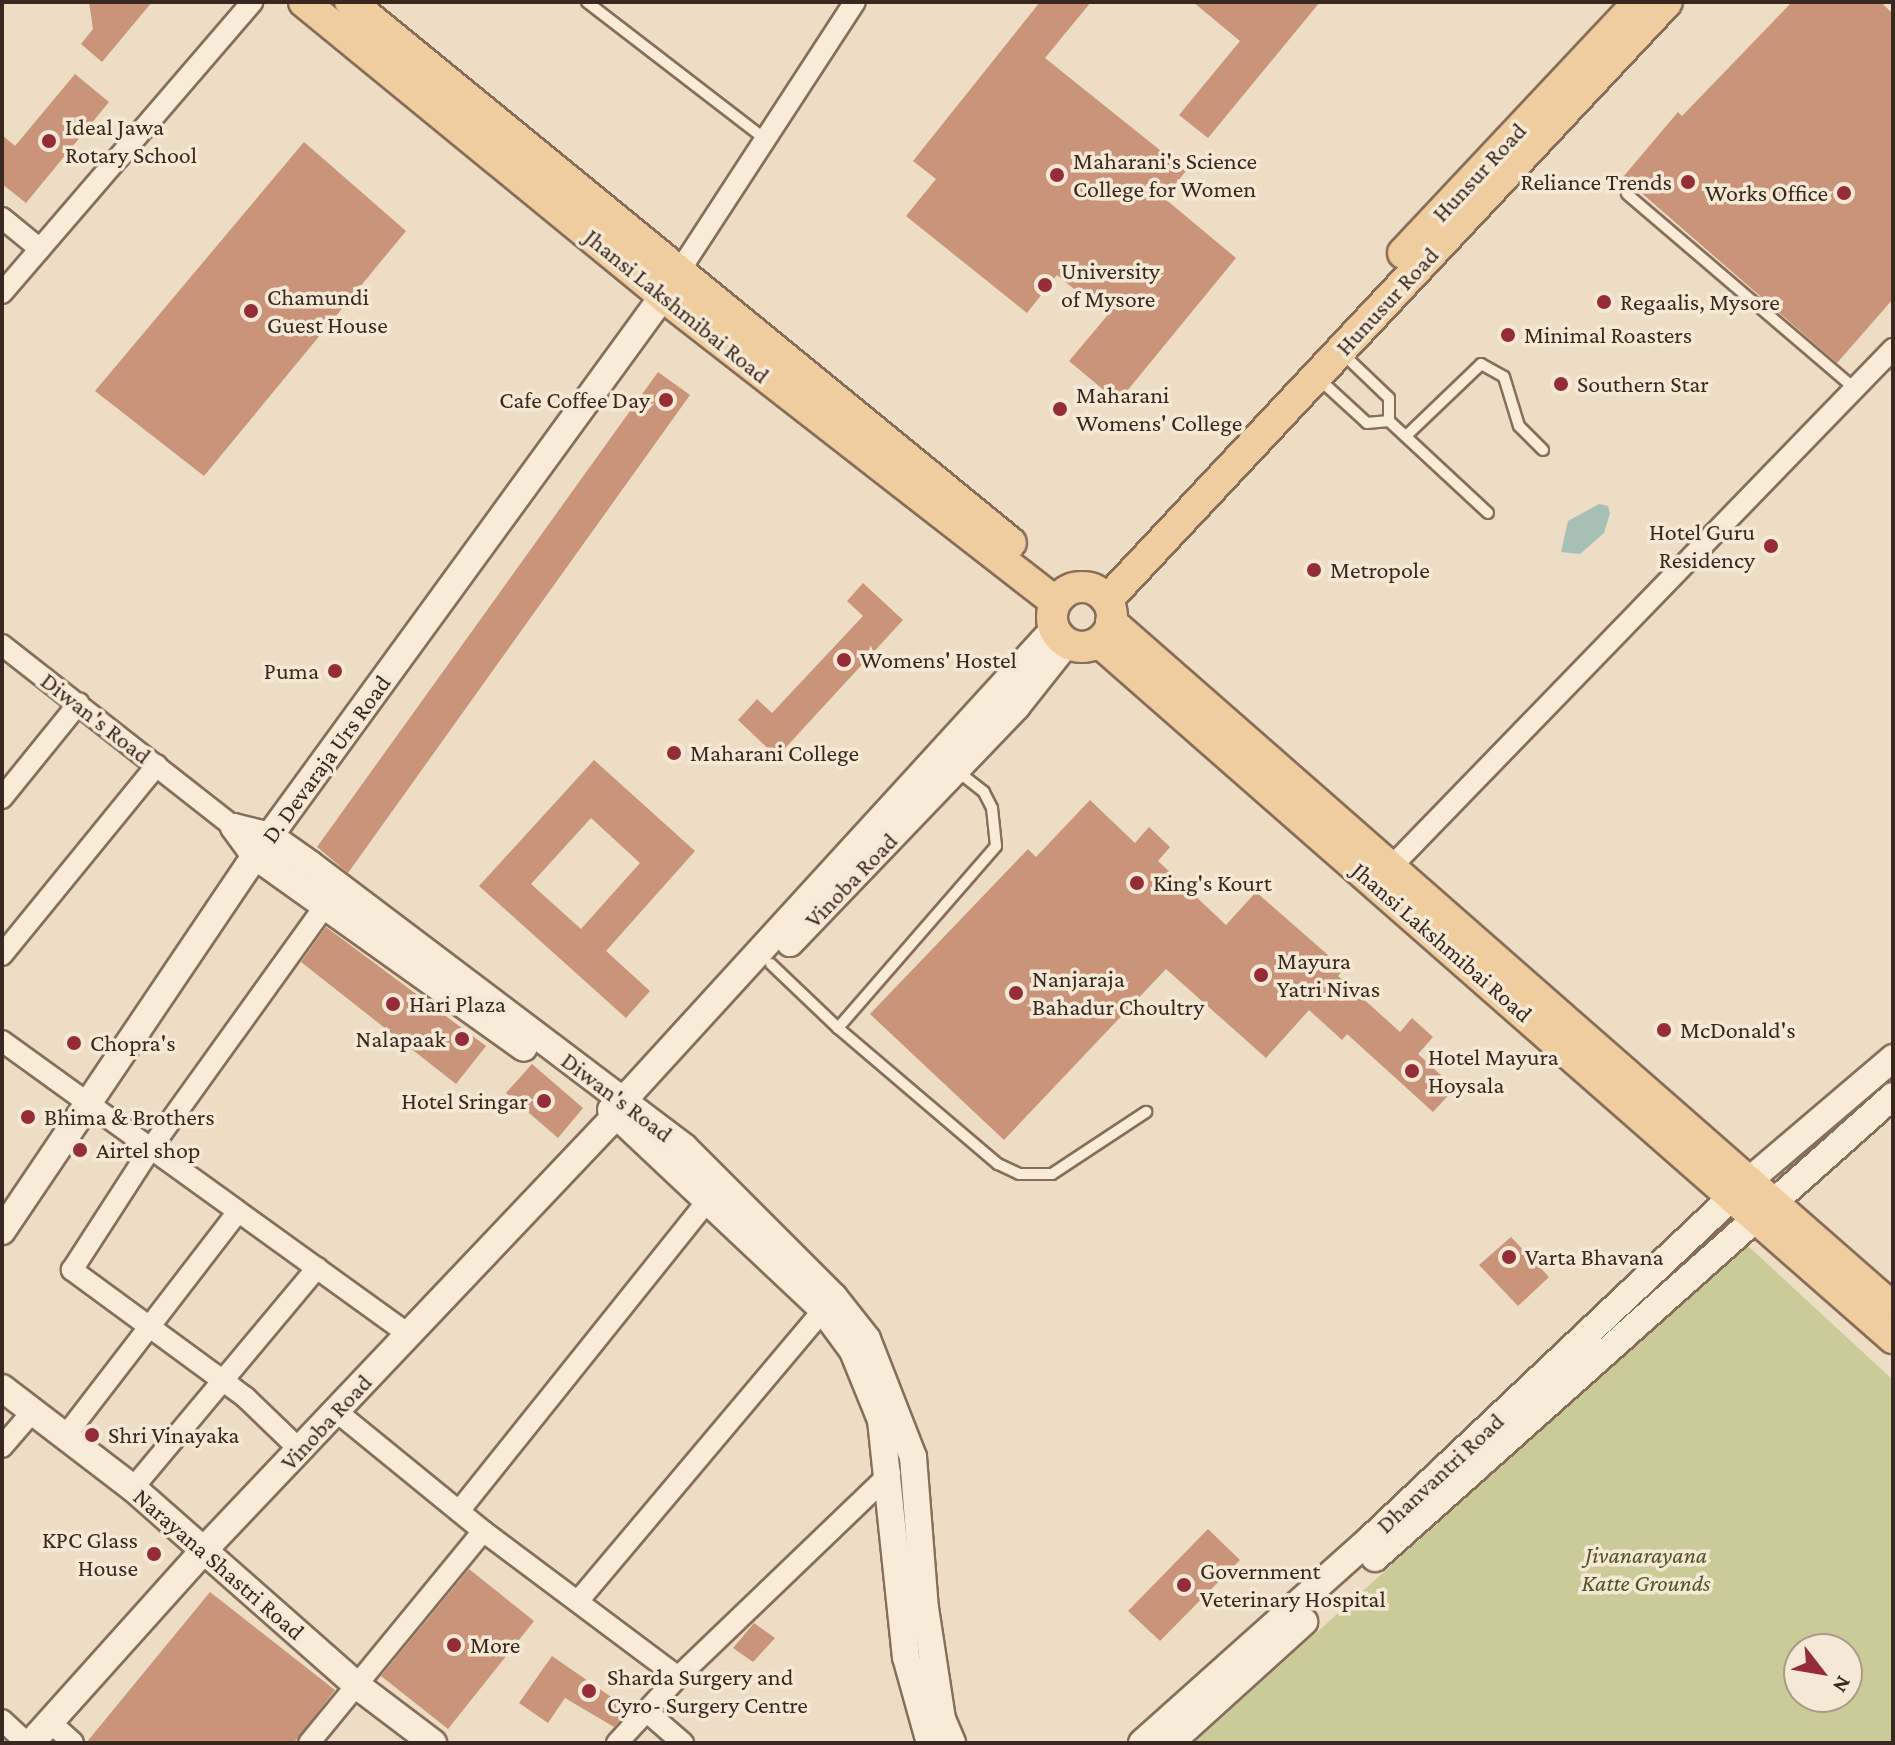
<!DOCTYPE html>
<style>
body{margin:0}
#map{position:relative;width:1895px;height:1745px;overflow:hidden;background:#edddc5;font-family:"Crimson Pro",serif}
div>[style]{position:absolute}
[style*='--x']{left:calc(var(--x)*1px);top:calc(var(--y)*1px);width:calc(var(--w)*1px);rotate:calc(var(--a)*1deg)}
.green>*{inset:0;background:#cbcb99}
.water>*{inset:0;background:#a6c0b6}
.building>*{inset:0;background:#ca947b}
.roads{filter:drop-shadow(2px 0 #876e5b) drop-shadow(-2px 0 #876e5b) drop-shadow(0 2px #876e5b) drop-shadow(0 -2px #876e5b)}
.lane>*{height:10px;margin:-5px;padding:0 5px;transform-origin:5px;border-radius:5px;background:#f8ebd8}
.street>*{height:20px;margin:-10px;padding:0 10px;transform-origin:10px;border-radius:10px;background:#f8ebd8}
.secondary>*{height:26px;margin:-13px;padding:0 13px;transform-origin:13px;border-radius:13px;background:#f8ebd8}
.primary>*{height:30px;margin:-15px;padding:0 15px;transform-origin:15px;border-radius:15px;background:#efcd9e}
.primary>.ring{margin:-15px;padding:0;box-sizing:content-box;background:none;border:30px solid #efcd9e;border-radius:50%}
.dots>*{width:22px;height:22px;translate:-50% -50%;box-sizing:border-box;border:4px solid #f5e8d4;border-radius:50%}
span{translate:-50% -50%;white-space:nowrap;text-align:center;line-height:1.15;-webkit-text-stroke:7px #f5e8d4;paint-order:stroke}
.poi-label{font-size:24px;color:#38281f}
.left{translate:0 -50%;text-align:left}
.right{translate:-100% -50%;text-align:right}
.street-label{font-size:24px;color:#38281f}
.park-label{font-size:24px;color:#4d5426;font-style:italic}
.frame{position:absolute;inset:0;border:4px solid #38281f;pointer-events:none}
.north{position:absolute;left:1783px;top:1633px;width:80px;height:80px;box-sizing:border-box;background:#f5e8d4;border:2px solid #a99b8c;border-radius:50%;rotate:121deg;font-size:22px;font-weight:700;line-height:32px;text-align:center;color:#38281f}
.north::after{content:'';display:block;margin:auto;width:28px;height:36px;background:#952d39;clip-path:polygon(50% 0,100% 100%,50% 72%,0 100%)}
</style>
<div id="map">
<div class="green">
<div style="clip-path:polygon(evenodd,1747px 1245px,1893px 1380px,1893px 1743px,1194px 1743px,1747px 1245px,1799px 1649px,1847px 1649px,1847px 1697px,1799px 1697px,1799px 1649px)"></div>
</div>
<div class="water">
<div style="clip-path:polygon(1599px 504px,1608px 506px,1610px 513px,1604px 533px,1580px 554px,1561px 552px,1568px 521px)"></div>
</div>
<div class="building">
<div style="clip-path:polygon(89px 2px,152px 2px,102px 62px,81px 44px,93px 29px)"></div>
<div style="clip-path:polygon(1040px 2px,1091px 2px,1045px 58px,1186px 171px,1164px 198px,1236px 258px,1118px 402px,1069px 361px,1107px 316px,1057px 275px,1027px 313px,906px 216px,936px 179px,913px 161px)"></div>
<div style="clip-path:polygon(1193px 2px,1320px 2px,1208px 138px,1179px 115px,1240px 41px)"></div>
<div style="clip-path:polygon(1792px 2px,1881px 2px,1893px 14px,1893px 299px,1837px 363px,1623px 177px,1678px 112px,1682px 116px)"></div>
<div style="clip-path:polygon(75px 74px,109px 102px,26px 203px,2px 184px,2px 135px,15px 146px)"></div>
<div style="clip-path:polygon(304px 142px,406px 231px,204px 476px,95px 391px)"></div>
<div style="clip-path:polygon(658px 372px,690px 395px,348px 873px,317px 847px)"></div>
<div style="clip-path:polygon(863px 583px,903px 620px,777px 757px,738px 720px,757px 699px,772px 713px,863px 616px,847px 601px)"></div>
<div style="clip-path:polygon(evenodd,594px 760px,695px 851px,606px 951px,650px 991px,626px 1018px,479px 886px,594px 760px,591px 818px,640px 863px,581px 929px,531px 884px,591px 818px)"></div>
<div style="clip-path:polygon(1090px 800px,1135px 843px,1149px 827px,1170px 847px,1158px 861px,1226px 925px,1256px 892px,1344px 969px,1338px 976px,1400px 1032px,1412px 1018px,1433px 1037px,1418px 1054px,1455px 1088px,1433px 1112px,1347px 1034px,1342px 1040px,1309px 1010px,1266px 1058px,1166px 969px,1004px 1140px,870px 1014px,1028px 849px,1036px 857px)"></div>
<div style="clip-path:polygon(326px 927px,486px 1046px,456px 1084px,301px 962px)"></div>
<div style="clip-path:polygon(532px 1064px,583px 1108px,558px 1138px,506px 1093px)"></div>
<div style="clip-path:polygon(1511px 1237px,1549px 1277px,1518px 1306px,1479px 1265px)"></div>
<div style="clip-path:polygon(1208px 1529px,1240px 1560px,1160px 1641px,1128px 1611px)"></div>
<div style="clip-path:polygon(469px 1569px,534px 1621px,448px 1729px,381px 1676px)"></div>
<div style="clip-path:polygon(210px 1592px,335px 1690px,297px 1739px,293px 1743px,86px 1743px)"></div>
<div style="clip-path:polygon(754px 1623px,775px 1638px,753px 1662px,733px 1648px)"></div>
<div style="clip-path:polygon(552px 1656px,630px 1710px,614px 1727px,565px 1698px,548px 1723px,519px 1703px)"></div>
</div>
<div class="roads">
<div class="lane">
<div style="--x:587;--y:2;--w:225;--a:37.6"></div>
<div style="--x:1627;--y:194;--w:296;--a:40.5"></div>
<div style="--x:1341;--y:352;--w:66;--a:43.8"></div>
<div style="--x:1389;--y:398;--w:23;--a:90"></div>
<div style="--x:1319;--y:379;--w:65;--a:42.5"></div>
<div style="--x:1367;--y:423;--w:22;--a:-5"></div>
<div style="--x:1389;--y:421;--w:135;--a:42.9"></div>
<div style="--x:1406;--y:436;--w:104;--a:-43.8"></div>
<div style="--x:1481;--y:364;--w:26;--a:29"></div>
<div style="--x:1504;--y:377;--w:51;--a:73"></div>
<div style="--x:1519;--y:426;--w:34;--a:45"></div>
<div style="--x:771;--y:964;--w:93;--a:43.7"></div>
<div style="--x:838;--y:1028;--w:210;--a:40.4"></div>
<div style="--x:998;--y:1164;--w:23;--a:25"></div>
<div style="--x:1019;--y:1174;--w:33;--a:0"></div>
<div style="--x:1052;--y:1174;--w:113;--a:-33.4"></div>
<div style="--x:838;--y:1028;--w:241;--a:-49"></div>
<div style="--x:996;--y:846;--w:38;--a:-96"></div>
<div style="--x:992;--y:808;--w:18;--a:-117"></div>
<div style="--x:984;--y:792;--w:33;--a:-142"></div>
</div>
<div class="street">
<div style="--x:2;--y:218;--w:49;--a:39.2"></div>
<div style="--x:680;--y:270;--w:320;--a:-56.9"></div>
<div style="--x:2;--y:293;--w:384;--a:-49.3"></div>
<div style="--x:2;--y:645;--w:295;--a:38.1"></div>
<div style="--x:2;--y:798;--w:122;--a:-51"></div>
<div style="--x:1393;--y:865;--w:719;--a:-45.9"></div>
<div style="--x:2;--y:955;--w:245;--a:-50.8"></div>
<div style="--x:2;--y:1041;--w:501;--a:35.82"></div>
<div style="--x:336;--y:1411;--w:190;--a:39.2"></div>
<div style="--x:483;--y:1531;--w:244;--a:36.8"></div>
<div style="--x:66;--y:1435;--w:282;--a:-52.4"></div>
<div style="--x:2;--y:1447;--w:48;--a:-49.3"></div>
<div style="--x:300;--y:1450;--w:76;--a:-136.1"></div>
<div style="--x:245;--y:1397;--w:215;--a:-143.7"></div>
<div style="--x:72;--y:1270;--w:145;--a:-57.1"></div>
<div style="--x:151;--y:1148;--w:312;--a:-54.3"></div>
<div style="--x:133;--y:1488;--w:287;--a:-50.1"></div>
<div style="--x:459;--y:1511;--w:400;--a:-51.3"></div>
<div style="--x:579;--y:1600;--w:379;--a:-49.9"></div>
<div style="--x:646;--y:1711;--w:49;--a:40.9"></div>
<div style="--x:2;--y:1720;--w:34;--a:43"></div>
<div style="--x:50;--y:1722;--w:31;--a:42"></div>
<div style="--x:309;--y:1743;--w:274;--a:-50.6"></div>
<div style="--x:617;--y:1743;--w:90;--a:-47.3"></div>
<div style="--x:678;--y:1677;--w:294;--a:-43.8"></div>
</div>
<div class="secondary">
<div style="--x:234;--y:827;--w:37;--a:14"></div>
<div style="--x:270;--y:836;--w:49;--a:35"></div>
<div style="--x:310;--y:864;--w:469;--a:37.1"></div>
<div style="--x:684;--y:1147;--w:212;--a:45"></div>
<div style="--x:834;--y:1297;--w:53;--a:51.8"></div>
<div style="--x:867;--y:1339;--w:127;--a:68.7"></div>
<div style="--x:913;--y:1457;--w:151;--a:85.5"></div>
<div style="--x:925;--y:1608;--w:112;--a:81.3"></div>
<div style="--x:942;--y:1719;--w:26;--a:67"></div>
<div style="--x:234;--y:827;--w:36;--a:54"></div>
<div style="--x:255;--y:856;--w:330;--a:35.5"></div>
<div style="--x:790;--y:943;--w:328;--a:-46.2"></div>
<div style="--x:1017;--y:706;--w:80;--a:-51.6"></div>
<div style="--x:611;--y:1110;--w:291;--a:43.3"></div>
<div style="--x:823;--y:1310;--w:51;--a:53.8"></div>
<div style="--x:853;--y:1351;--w:74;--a:67.9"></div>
<div style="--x:881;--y:1420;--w:238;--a:84"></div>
<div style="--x:906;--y:1657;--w:89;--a:74.4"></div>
<div style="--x:2;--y:1231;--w:452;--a:-56"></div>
<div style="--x:255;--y:856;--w:711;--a:-53.92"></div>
<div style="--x:2;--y:1388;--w:165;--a:37.4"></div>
<div style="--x:133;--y:1488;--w:301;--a:41.4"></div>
<div style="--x:359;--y:1687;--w:93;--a:37.1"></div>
<div style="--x:1375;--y:1558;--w:694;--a:-41.73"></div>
<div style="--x:31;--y:1743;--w:258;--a:-48.1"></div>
<div style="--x:203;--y:1551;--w:615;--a:-46.52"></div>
<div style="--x:626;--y:1105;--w:14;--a:-69"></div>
<div style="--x:631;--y:1092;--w:627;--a:-47.58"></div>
<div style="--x:1142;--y:1743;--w:306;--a:-41.8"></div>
<div style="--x:1370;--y:1539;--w:524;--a:-43.38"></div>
<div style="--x:1751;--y:1179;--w:187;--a:-40.4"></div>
<div style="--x:1170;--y:1743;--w:181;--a:-42.1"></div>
</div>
<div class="primary">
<div style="--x:304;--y:2;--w:467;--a:39.3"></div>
<div style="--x:665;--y:298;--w:494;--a:37.9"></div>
<div style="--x:350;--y:2;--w:854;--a:39.3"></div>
<div style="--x:1403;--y:253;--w:336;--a:-46.8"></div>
<div class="ring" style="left:1052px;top:587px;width:30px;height:30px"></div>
<div style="--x:1107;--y:600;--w:819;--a:-46.88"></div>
<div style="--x:1111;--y:622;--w:1040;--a:41.26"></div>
<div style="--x:1099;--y:642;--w:1056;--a:41.24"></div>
</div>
</div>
<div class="dots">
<div style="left:49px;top:141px;background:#952d39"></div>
<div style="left:1057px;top:175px;background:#952d39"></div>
<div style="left:1688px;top:182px;background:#952d39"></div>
<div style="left:1844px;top:193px;background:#952d39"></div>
<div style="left:1045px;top:285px;background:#952d39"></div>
<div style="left:1604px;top:302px;background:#952d39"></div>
<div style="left:251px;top:311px;background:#952d39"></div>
<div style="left:1508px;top:335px;background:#952d39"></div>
<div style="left:1561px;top:384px;background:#952d39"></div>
<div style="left:666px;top:400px;background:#952d39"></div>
<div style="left:1060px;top:409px;background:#952d39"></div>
<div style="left:1771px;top:546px;background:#952d39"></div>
<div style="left:1314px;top:570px;background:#952d39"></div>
<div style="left:844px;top:660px;background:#952d39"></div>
<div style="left:335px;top:671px;background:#952d39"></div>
<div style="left:674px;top:753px;background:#952d39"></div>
<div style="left:1137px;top:883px;background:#952d39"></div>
<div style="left:1261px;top:975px;background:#952d39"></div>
<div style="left:1016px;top:993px;background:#952d39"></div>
<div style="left:393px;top:1004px;background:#952d39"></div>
<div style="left:1664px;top:1030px;background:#952d39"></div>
<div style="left:462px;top:1039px;background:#952d39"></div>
<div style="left:74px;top:1043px;background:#952d39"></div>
<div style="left:1412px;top:1071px;background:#952d39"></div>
<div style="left:544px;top:1101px;background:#952d39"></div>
<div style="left:28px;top:1117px;background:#952d39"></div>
<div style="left:80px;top:1150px;background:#952d39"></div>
<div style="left:1509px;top:1257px;background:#952d39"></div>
<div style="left:92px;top:1435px;background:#952d39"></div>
<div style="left:154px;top:1554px;background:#952d39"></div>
<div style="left:1184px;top:1585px;background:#952d39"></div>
<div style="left:454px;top:1645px;background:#952d39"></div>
<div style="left:589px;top:1691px;background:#952d39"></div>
</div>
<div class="poi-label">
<span class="left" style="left:65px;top:141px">Ideal Jawa<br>Rotary School</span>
<span class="left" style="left:1073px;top:175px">Maharani's Science<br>College for Women</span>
<span class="right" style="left:1672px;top:182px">Reliance Trends</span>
<span class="right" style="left:1828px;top:193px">Works Office</span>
<span class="left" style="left:1061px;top:285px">University<br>of Mysore</span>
<span class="left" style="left:267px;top:311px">Chamundi<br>Guest House</span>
<span class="left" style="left:1620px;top:302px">Regaalis, Mysore</span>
<span class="left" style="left:1524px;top:335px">Minimal Roasters</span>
<span class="left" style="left:1577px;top:384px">Southern Star</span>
<span class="left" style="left:1076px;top:409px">Maharani<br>Womens' College</span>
<span class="right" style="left:650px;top:400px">Cafe Coffee Day</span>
<span class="right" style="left:1755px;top:546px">Hotel Guru<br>Residency</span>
<span class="left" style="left:1330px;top:570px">Metropole</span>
<span class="left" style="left:860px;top:660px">Womens' Hostel</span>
<span class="right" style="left:319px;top:671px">Puma</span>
<span class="left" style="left:690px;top:753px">Maharani College</span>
<span class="left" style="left:1153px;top:883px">King's Kourt</span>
<span class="left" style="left:1277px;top:975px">Mayura<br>Yatri Nivas</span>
<span class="left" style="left:1032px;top:993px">Nanjaraja<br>Bahadur Choultry</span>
<span class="left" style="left:409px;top:1004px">Hari Plaza</span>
<span class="left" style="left:1680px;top:1030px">McDonald's</span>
<span class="right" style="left:446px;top:1039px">Nalapaak</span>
<span class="left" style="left:90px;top:1043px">Chopra's</span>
<span class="left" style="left:1428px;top:1071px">Hotel Mayura<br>Hoysala</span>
<span class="right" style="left:528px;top:1101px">Hotel Sringar</span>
<span class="left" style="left:44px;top:1117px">Bhima &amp; Brothers</span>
<span class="left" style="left:96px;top:1150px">Airtel shop</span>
<span class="left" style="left:1525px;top:1257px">Varta Bhavana</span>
<span class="left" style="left:108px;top:1435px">Shri Vinayaka</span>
<span class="right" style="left:138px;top:1554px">KPC Glass<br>House</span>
<span class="left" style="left:1200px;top:1585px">Government<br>Veterinary Hospital</span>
<span class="left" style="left:470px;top:1645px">More</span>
<span class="left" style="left:607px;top:1691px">Sharda Surgery and<br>Cyro- Surgery Centre</span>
</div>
<div class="street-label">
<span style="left:1479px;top:172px;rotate:-47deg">Hunsur Road</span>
<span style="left:1387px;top:301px;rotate:-47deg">Hunusur Road</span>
<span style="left:677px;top:306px;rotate:39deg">Jhansi Lakshmibai Road</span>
<span style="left:96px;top:718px;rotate:38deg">Diwan's Road</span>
<span style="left:326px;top:759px;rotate:-54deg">D. Devaraja Urs Road</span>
<span style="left:851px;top:880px;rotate:-46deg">Vinoba Road</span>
<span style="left:1442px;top:942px;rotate:41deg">Jhansi Lakshmibai Road</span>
<span style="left:617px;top:1097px;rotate:37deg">Diwan's Road</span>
<span style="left:326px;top:1422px;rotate:-47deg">Vinoba Road</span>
<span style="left:1440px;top:1473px;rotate:-43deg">Dhanvantri Road</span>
<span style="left:219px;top:1564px;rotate:41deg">Narayana Shastri Road</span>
</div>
<div class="park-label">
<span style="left:1646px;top:1569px">Jivanarayana<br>Katte Grounds</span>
</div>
<div class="frame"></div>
<div class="north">N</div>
</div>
